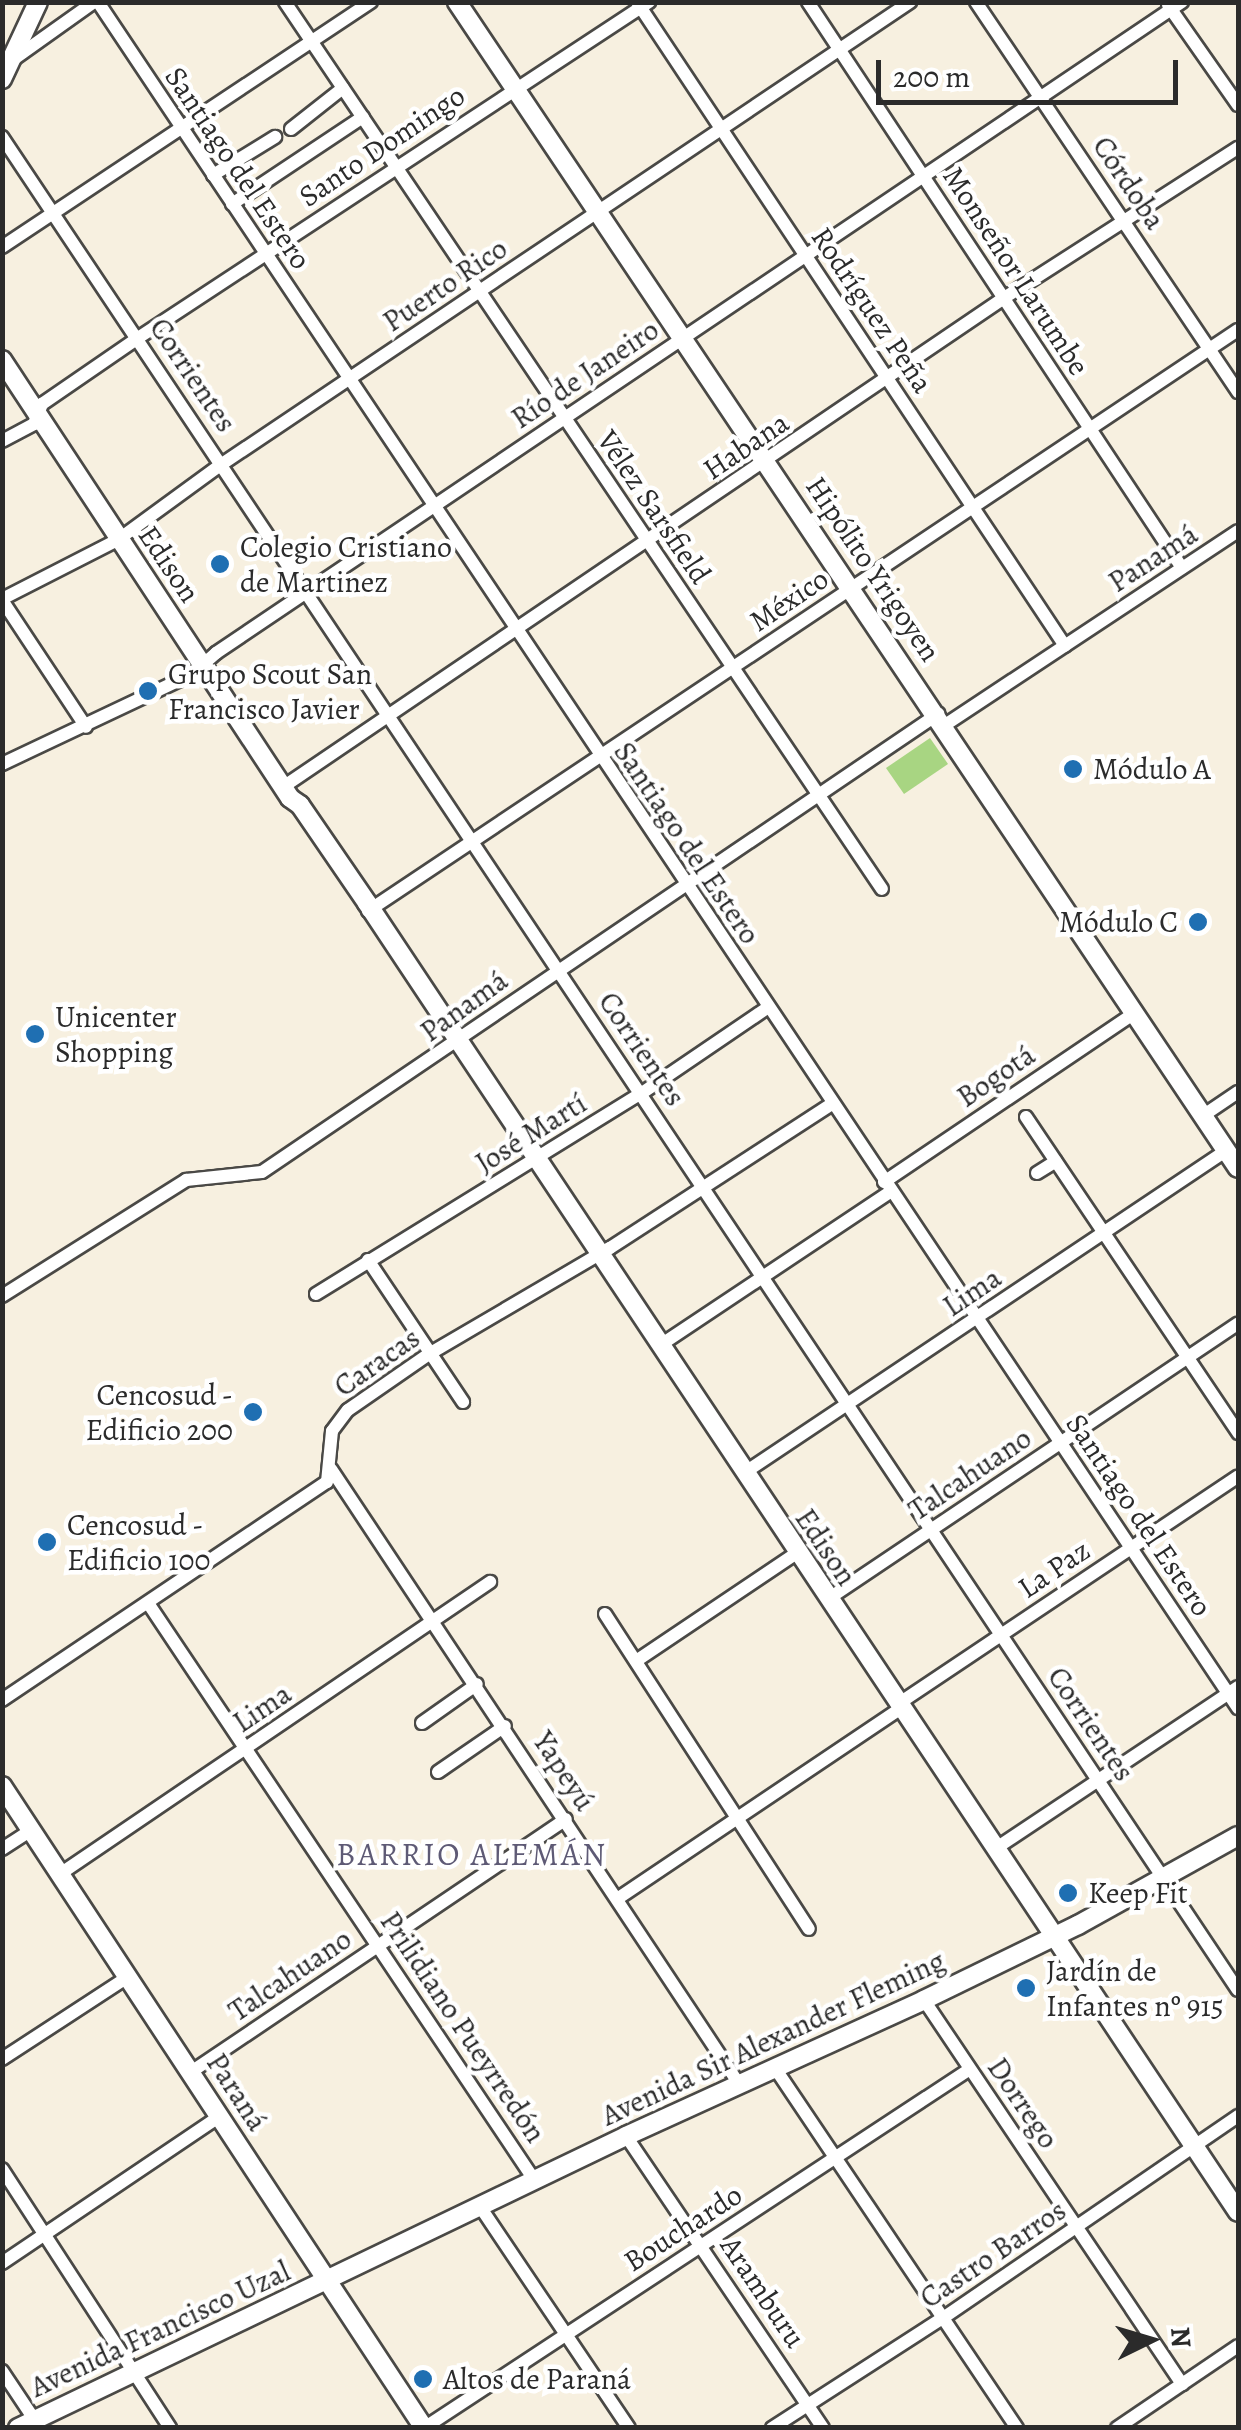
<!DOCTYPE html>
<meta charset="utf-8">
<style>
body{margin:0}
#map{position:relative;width:1241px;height:2430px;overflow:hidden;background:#f7f0e0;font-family:Alegreya,serif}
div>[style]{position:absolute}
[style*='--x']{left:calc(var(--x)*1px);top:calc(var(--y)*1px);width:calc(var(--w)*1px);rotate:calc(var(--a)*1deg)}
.green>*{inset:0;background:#a8d582}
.roads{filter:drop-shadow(2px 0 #4a4946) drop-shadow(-2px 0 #4a4946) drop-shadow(0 2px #4a4946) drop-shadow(0 -2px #4a4946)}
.street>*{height:12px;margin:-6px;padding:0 6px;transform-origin:6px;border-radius:6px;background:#fff}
.secondary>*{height:18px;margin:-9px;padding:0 9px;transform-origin:9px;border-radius:9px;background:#fff}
.dots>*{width:28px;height:28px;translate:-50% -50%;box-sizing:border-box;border:5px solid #fff;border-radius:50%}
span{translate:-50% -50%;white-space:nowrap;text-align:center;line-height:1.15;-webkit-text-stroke:9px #fff;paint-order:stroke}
.street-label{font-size:30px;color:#2b2b2b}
.poi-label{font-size:30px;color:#2b2b2b}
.left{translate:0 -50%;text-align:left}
.right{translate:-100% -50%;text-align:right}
.neighbourhood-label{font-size:32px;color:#5e5a75;letter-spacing:2.5px}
.frame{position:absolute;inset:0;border:5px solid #2b2b2b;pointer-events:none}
.north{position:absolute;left:1101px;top:2290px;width:100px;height:100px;-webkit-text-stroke:8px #fff;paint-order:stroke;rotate:85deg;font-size:28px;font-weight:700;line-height:40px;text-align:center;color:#2b2b2b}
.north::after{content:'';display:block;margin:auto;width:35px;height:45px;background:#2b2b2b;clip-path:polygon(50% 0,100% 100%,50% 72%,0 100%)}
.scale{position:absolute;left:876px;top:60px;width:302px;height:45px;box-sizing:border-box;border:5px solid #2b2b2b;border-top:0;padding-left:12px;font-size:30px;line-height:35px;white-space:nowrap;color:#2b2b2b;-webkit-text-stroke:8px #fff;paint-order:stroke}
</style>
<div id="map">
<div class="green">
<div style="clip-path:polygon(930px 738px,948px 764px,904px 794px,886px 768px)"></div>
</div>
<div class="roads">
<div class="street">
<div style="--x:98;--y:2;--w:2052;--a:56.25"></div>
<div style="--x:285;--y:2;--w:1069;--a:56.06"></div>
<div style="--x:637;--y:2;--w:773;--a:56.39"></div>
<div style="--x:808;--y:2;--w:678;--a:56.54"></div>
<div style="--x:976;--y:2;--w:470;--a:56.1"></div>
<div style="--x:1168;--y:5;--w:122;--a:55"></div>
<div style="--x:11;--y:61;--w:102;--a:-35.4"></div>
<div style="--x:291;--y:129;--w:66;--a:-38.3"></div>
<div style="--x:2;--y:137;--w:2227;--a:56.3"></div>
<div style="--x:213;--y:175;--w:73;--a:-31.5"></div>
<div style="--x:232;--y:204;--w:157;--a:-33.6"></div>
<div style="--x:2;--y:247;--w:443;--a:-33.6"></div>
<div style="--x:2;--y:441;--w:36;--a:-28"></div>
<div style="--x:34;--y:424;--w:22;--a:-68"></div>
<div style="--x:42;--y:404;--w:116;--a:-34.5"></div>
<div style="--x:138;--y:338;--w:612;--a:-33.33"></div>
<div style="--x:2;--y:599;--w:131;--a:-27.1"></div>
<div style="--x:119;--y:539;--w:127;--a:-36.1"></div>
<div style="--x:222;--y:464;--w:829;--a:-33.88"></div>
<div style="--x:2;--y:600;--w:152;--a:56.5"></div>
<div style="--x:945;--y:725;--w:351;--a:-33.5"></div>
<div style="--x:2;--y:764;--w:210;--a:-25.3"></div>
<div style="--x:192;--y:674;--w:32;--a:-41"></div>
<div style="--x:216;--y:653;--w:1165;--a:-33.98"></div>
<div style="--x:283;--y:787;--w:871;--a:-34.15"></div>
<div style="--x:1004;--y:298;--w:278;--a:-32.7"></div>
<div style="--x:368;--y:911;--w:1046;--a:-33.74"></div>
<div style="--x:1204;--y:1115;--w:41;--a:-34.1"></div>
<div style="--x:1026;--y:1117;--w:381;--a:56.1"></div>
<div style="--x:1037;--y:1173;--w:22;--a:-32"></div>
<div style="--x:884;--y:1182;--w:304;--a:-34"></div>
<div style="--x:368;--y:1260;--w:171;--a:56.2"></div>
<div style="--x:316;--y:1294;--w:383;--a:-31.7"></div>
<div style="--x:642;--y:1093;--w:151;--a:-34.2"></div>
<div style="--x:2;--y:1296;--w:218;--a:-32.2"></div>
<div style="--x:186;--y:1180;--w:76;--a:-6"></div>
<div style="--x:262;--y:1172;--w:817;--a:-34.12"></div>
<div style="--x:659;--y:1346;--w:279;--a:-33.7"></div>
<div style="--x:331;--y:1469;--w:738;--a:56.44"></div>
<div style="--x:744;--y:1473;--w:581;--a:-33.77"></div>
<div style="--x:828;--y:1599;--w:494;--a:-33.9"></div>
<div style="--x:148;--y:1603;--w:696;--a:56.2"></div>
<div style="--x:605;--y:1614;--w:375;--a:57.1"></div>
<div style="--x:636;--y:1661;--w:194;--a:-33.9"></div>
<div style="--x:2;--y:1700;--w:391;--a:-33.9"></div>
<div style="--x:327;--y:1482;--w:51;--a:-84.4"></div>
<div style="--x:332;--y:1431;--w:26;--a:-53"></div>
<div style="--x:348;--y:1410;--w:98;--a:-34.7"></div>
<div style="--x:429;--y:1354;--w:210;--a:-30.4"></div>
<div style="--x:610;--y:1248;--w:265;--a:-33"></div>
<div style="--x:898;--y:1704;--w:409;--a:-33.8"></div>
<div style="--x:422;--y:1723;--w:67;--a:-35.3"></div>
<div style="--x:438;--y:1772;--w:81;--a:-34.5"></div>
<div style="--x:2;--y:1849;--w:35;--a:-33"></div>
<div style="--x:995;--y:1849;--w:292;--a:-33.7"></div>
<div style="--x:60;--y:1874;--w:520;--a:-34.18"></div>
<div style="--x:617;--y:1899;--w:342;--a:-33.9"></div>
<div style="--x:924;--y:2000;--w:463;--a:56.1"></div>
<div style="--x:2;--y:2059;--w:150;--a:-33.1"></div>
<div style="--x:775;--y:2068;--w:434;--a:56.1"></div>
<div style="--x:191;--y:2072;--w:452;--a:-34"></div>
<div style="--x:626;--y:2136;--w:352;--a:56"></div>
<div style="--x:2;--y:2169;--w:309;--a:57"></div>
<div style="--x:481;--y:2208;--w:265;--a:56.1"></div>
<div style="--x:2;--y:2263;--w:263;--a:-34"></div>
<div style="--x:2;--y:2371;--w:65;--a:56.3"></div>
<div style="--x:424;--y:2428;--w:653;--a:-33.33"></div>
<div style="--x:772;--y:2428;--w:203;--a:-32.8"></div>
<div style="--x:943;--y:2318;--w:358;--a:-34.4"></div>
<div style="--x:1117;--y:2428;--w:146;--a:-34.1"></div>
</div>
<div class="secondary">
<div style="--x:457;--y:2;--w:1403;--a:56.19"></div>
<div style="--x:2;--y:79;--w:85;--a:-64.9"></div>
<div style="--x:2;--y:360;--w:524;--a:56.67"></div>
<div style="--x:290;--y:798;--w:12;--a:35"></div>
<div style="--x:300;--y:805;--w:119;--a:55.6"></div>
<div style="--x:367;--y:903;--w:1572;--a:56.36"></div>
<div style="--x:2;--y:1786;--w:768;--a:56.68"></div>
<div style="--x:18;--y:2428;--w:674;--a:-25.65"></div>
<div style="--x:626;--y:2136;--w:328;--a:-24.5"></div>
<div style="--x:924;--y:2000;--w:171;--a:-26"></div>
<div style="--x:1078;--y:1925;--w:183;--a:-29.1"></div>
</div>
</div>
<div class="dots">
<div style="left:220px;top:564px;background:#1f6fb2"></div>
<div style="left:148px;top:691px;background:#1f6fb2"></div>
<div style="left:1073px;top:769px;background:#1f6fb2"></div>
<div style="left:1198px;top:922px;background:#1f6fb2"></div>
<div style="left:35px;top:1034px;background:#1f6fb2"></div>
<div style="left:253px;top:1412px;background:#1f6fb2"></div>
<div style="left:47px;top:1542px;background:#1f6fb2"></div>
<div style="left:1068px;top:1893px;background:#1f6fb2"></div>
<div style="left:1026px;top:1988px;background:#1f6fb2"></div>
<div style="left:423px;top:2379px;background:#1f6fb2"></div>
</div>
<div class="street-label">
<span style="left:382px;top:146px;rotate:-34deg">Santo Domingo</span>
<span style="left:238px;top:168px;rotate:56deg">Santiago del Estero</span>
<span style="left:1129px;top:183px;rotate:56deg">Córdoba</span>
<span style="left:1016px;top:271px;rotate:57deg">Monseñor Larumbe</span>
<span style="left:445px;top:285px;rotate:-34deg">Puerto Rico</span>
<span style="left:872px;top:310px;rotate:56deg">Rodríguez Peña</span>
<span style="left:585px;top:374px;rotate:-34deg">Río de Janeiro</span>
<span style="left:193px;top:375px;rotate:56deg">Corrientes</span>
<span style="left:746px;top:446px;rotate:-34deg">Habana</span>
<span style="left:654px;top:507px;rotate:56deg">Vélez Sarsfield</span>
<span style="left:1153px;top:558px;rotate:-33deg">Panamá</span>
<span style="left:169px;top:564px;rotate:56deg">Edison</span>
<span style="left:873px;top:569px;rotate:56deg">Hipólito Yrigoyen</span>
<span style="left:789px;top:600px;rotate:-34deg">México</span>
<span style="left:687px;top:843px;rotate:56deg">Santiago del Estero</span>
<span style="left:464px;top:1006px;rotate:-36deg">Panamá</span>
<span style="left:642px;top:1049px;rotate:56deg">Corrientes</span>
<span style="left:996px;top:1076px;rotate:-34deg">Bogotá</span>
<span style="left:531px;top:1133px;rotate:-32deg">José Martí</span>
<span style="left:972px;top:1292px;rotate:-34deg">Lima</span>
<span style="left:377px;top:1362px;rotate:-35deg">Caracas</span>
<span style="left:970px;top:1474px;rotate:-34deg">Talcahuano</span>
<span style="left:1139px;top:1515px;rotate:56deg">Santiago del Estero</span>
<span style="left:826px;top:1547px;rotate:56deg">Edison</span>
<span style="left:1054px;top:1569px;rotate:-34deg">La Paz</span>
<span style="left:262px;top:1708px;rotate:-34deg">Lima</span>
<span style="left:1091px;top:1724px;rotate:56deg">Corrientes</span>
<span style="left:564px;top:1771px;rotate:57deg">Yapeyú</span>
<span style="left:290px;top:1975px;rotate:-34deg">Talcahuano</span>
<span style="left:463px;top:2027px;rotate:56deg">Prilidiano Pueyrredón</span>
<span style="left:773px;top:2038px;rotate:-25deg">Avenida Sir Alexander Fleming</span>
<span style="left:237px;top:2092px;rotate:57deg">Paraná</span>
<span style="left:1023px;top:2103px;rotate:56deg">Dorrego</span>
<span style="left:683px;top:2228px;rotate:-33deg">Bouchardo</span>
<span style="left:993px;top:2254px;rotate:-34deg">Castro Barros</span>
<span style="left:763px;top:2292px;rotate:56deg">Aramburu</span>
<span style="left:160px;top:2329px;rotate:-25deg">Avenida Francisco Uzal</span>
</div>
<div class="poi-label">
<span class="left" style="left:240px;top:564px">Colegio Cristiano<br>de Martinez</span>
<span class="left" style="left:168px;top:691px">Grupo Scout San<br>Francisco Javier</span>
<span class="left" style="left:1093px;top:769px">Módulo A</span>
<span class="right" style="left:1178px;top:922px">Módulo C</span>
<span class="left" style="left:55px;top:1034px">Unicenter<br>Shopping</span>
<span class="right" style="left:233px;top:1412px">Cencosud -<br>Edificio 200</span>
<span class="left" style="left:67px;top:1542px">Cencosud -<br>Edificio 100</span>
<span class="left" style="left:1088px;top:1893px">Keep Fit</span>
<span class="left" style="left:1046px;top:1988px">Jardín de<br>Infantes nº 915</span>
<span class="left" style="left:443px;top:2379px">Altos de Paraná</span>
</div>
<div class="neighbourhood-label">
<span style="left:472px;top:1854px">BARRIO ALEMÁN</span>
</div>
<div class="frame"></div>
<div class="north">N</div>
<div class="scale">200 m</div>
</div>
